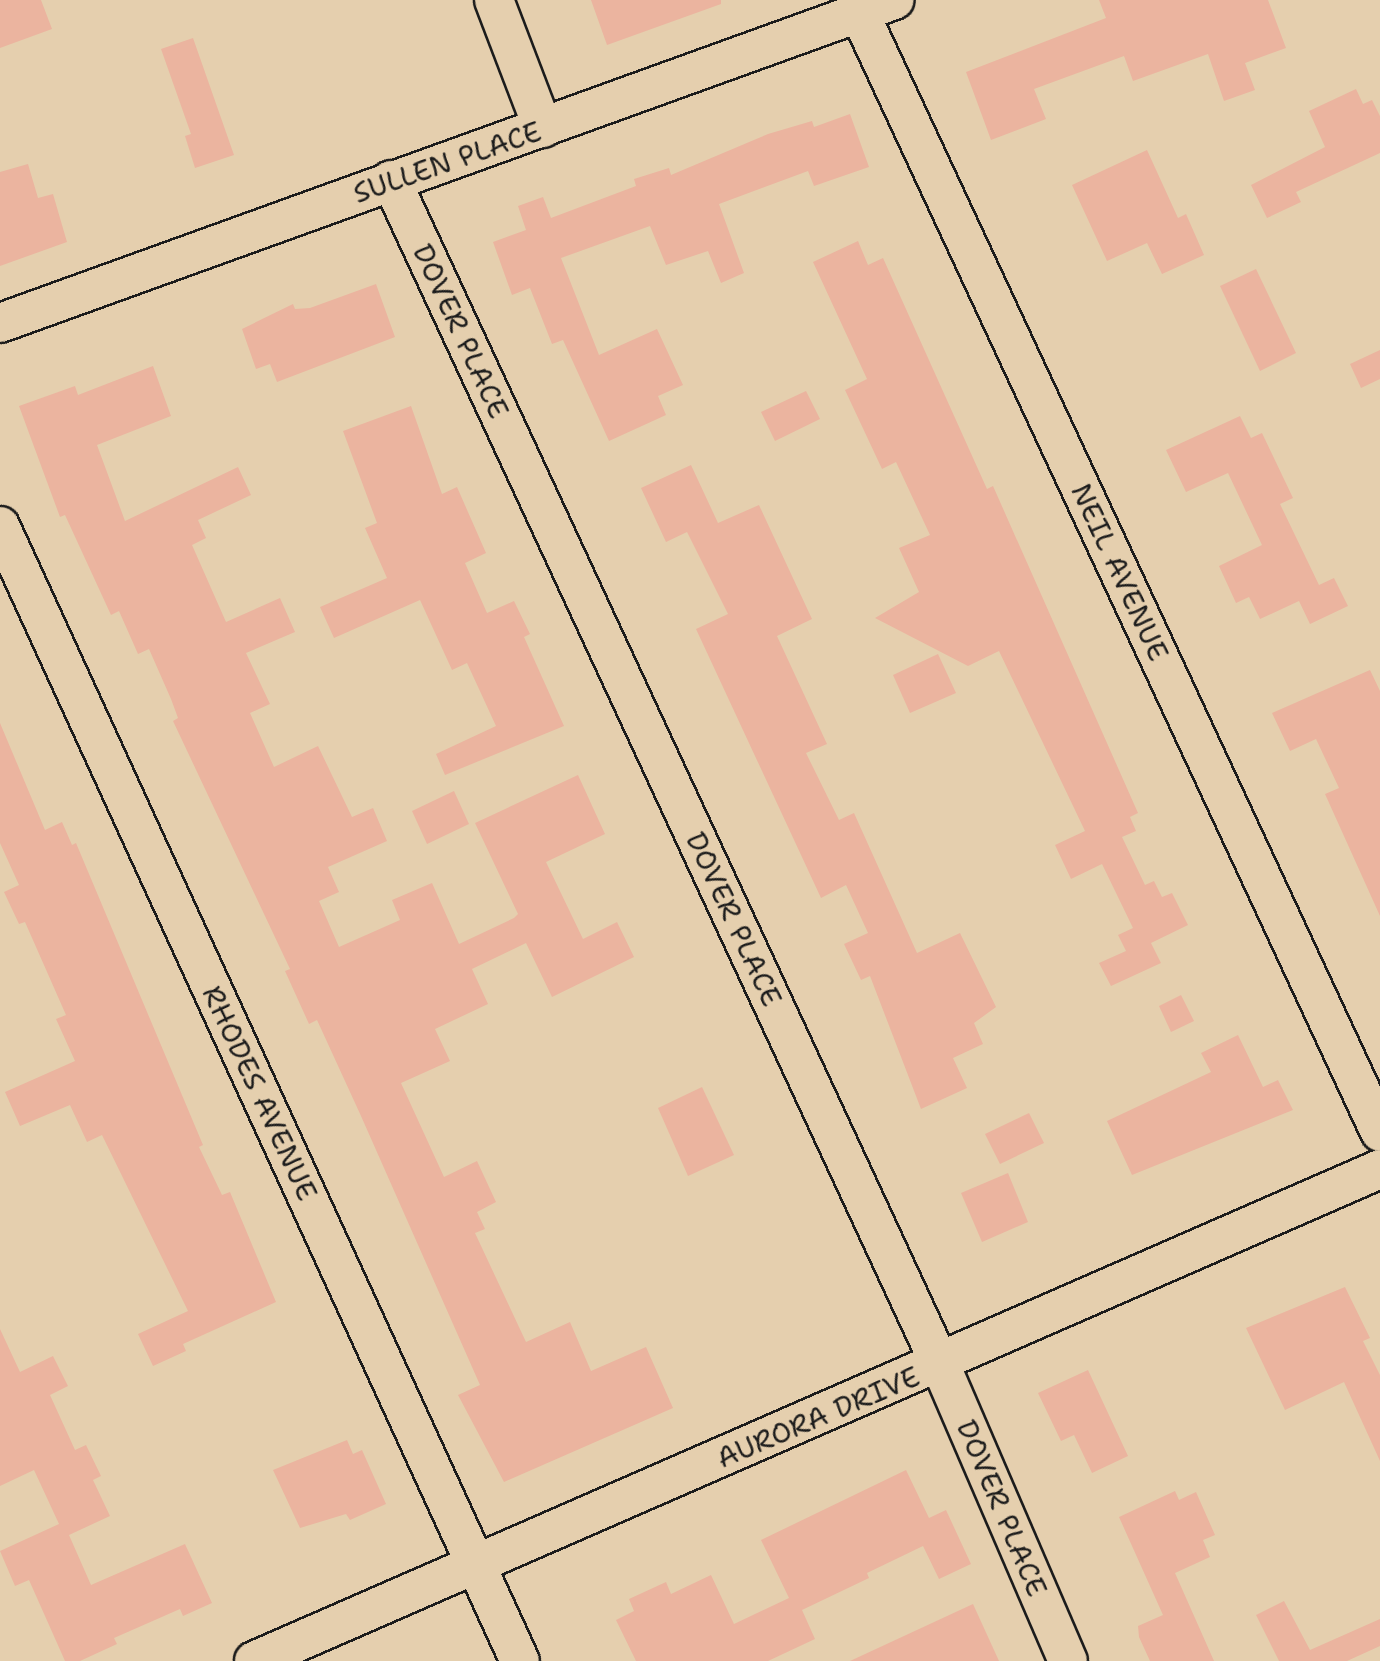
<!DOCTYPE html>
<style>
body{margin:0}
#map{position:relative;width:1380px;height:1661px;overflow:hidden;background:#e5cfae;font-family:"Shantell Sans",sans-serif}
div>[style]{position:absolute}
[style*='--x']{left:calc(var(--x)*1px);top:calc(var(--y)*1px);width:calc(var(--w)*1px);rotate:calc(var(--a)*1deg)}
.building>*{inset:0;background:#ebb49f}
.roads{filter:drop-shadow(2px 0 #1c1c1c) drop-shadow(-2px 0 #1c1c1c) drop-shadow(0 2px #1c1c1c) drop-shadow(0 -2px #1c1c1c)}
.minor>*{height:38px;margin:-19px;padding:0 19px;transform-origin:19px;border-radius:19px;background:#e5cfae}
span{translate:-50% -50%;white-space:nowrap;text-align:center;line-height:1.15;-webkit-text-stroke:6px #e5cfae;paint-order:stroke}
.street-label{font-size:28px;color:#1c1c1c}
</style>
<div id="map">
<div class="building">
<div style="clip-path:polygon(0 0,41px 0,52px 29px,0 48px)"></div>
<div style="clip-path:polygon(591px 0,721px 0,721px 4px,607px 45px)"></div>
<div style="clip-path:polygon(1099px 0,1268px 0,1286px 48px,1245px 63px,1255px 90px,1224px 101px,1208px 54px,1133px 81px,1124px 56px,1034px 89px,1046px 119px,991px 140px,966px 72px,1106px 18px)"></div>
<div style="clip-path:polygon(193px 38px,234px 155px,195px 168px,185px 136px,191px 134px,161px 49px)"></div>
<div style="clip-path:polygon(1356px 89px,1363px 104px,1372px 100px,1380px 116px,1380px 153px,1296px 192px,1301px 202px,1267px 218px,1251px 185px,1325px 147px,1309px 111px)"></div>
<div style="clip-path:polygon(850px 114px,869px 167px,814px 186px,808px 171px,719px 204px,744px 273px,721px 283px,708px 251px,666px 265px,650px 226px,561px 258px,599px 355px,657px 329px,683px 385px,658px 396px,666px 415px,609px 441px,563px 340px,552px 344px,530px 288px,512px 295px,493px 242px,526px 230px,518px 206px,543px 197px,551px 218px,636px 186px,634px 179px,669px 168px,671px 175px,768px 134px,812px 121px,814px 127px)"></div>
<div style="clip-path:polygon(1147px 150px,1178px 218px,1186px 214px,1204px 255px,1162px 274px,1147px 243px,1107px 261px,1072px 185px)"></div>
<div style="clip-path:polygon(28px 164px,38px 198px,53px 194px,67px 242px,0 266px,0 172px)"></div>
<div style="clip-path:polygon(858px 241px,868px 265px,883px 258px,987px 489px,993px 486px,1138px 813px,1130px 817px,1136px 831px,1122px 837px,1145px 885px,1154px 881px,1162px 897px,1172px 893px,1188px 925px,1151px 943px,1161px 963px,1111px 986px,1099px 963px,1126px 951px,1118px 935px,1133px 928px,1102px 864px,1071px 879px,1055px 845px,1085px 831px,999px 651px,968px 666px,875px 618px,919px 592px,899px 548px,930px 535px,896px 462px,882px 469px,845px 390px,867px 379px,813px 262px)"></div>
<div style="clip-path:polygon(1256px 269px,1296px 353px,1260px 371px,1220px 286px)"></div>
<div style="clip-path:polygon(376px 284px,395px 337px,277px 382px,270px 364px,256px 369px,242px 329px,293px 304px,295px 309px,310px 308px)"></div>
<div style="clip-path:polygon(1380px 350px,1380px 379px,1361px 388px,1350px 364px)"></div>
<div style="clip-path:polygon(153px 366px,171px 416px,97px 445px,125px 521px,238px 467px,251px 495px,198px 520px,206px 538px,192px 545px,226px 622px,280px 598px,295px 632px,246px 653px,270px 704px,250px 713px,274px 767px,318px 746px,352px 817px,373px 808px,387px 841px,328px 867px,339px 892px,319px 901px,339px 947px,400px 920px,392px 900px,432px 883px,459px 944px,514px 918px,518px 914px,475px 823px,578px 775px,605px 834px,546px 862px,583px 939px,617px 922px,634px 957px,552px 997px,526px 943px,472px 969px,488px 1004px,435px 1029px,450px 1061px,401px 1083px,444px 1177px,477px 1161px,496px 1202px,477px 1212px,485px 1229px,475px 1233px,526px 1342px,570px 1322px,591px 1371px,646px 1347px,673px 1408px,504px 1482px,458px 1395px,480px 1385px,361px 1116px,317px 1020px,309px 1024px,285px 971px,290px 969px,173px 721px,178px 718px,171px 699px,149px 649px,138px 654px,119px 611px,111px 615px,65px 515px,60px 517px,19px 406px,75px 386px,78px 395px)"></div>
<div style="clip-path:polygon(806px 391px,820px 419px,775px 441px,761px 412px)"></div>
<div style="clip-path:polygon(411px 406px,442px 494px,457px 487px,486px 553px,465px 563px,487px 613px,514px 601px,530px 634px,524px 637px,564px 726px,445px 775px,436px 754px,496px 726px,467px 663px,452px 670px,420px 600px,334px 638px,320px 607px,387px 578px,365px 528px,377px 523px,343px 431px)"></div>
<div style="clip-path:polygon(1240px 416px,1251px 438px,1262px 433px,1293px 498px,1280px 504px,1319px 585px,1334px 578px,1348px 606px,1310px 624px,1299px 601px,1260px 619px,1249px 597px,1236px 603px,1219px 566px,1262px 545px,1228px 473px,1186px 492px,1166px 450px)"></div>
<div style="clip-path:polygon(691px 465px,718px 523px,759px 505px,812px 619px,777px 636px,827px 744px,806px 753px,839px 820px,854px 813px,917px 953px,960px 933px,996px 1007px,974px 1023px,983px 1044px,953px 1058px,967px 1088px,921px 1109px,870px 976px,861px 980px,844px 944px,868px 933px,846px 885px,821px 898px,696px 629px,728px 614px,687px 532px,666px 542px,641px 488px)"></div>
<div style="clip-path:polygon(938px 654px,956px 693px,910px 713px,893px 675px)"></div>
<div style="clip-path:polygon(1370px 670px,1380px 691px,1380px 916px,1325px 794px,1339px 788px,1316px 739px,1290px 751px,1272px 713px)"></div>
<div style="clip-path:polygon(0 723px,45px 830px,62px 822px,72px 845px,76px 843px,203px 1145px,199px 1147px,222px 1195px,230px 1192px,276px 1302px,183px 1344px,186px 1351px,153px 1366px,138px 1334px,188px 1311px,102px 1135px,87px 1142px,70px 1105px,20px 1126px,5px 1092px,75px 1061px,56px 1019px,66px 1015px,25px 922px,19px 924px,4px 892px,19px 885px,0 843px)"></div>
<div style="clip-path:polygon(454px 791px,469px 824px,427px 844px,412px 811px)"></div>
<div style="clip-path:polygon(1181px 995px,1194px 1021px,1171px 1032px,1159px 1006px)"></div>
<div style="clip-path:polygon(1238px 1035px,1263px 1087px,1278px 1080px,1293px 1110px,1132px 1175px,1107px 1121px,1211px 1072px,1201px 1053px)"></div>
<div style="clip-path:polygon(702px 1087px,734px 1155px,688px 1176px,658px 1108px)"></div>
<div style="clip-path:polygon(1029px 1113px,1044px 1143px,1000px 1164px,985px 1134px)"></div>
<div style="clip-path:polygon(1008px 1173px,1028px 1222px,982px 1242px,961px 1193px)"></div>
<div style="clip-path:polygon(1345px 1287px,1370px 1338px,1363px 1341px,1380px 1375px,1380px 1461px,1344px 1382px,1285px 1410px,1246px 1328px)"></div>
<div style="clip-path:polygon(0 1329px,20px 1372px,53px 1356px,68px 1386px,50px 1395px,75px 1450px,86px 1445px,101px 1476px,93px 1480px,110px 1516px,69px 1535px,91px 1585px,185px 1544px,212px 1603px,183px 1616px,180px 1609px,114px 1638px,117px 1644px,80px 1661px,65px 1661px,29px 1580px,15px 1586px,0 1551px,59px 1524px,34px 1470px,0 1486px)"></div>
<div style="clip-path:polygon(1088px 1370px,1128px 1456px,1092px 1473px,1074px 1435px,1061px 1441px,1038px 1393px)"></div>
<div style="clip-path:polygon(347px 1440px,353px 1454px,362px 1450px,386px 1504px,350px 1520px,346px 1514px,300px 1528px,273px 1470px)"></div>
<div style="clip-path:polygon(906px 1470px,929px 1518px,946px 1510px,971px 1564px,939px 1579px,923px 1546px,867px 1573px,869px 1578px,802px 1610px,815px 1639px,768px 1661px,636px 1661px,616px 1620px,634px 1611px,629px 1599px,666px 1582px,671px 1594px,711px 1575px,734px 1624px,789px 1598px,761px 1540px)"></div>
<div style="clip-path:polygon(1175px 1491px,1179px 1500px,1196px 1492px,1215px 1535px,1203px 1540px,1210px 1557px,1175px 1573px,1214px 1661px,1150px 1661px,1139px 1637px,1138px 1626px,1163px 1615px,1119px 1517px)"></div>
<div style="clip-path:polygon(1284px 1601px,1310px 1650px,1380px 1619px,1380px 1646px,1347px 1661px,1279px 1661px,1256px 1615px)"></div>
<div style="clip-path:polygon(973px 1604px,999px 1661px,850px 1661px)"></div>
</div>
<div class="roads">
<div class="minor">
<div style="--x:494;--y:0;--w:137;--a:69.1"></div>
<div style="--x:859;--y:12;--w:1235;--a:65.05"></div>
<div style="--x:391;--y:180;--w:1305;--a:65.12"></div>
<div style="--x:940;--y:1364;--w:323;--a:66.7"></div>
<div style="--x:0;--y:323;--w:951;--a:-19.86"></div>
<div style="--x:0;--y:526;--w:1248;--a:65.39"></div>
<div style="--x:254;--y:1661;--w:1229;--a:-23.6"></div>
</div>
</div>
<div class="street-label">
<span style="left:447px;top:162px;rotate:-19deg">SULLEN PLACE</span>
<span style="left:461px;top:331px;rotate:65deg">DOVER PLACE</span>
<span style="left:1120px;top:572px;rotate:65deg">NEIL AVENUE</span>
<span style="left:734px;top:919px;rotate:65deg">DOVER PLACE</span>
<span style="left:260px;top:1093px;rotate:65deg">RHODES AVENUE</span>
<span style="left:818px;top:1417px;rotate:-23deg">AURORA DRIVE</span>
<span style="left:1002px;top:1508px;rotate:67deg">DOVER PLACE</span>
</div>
</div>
